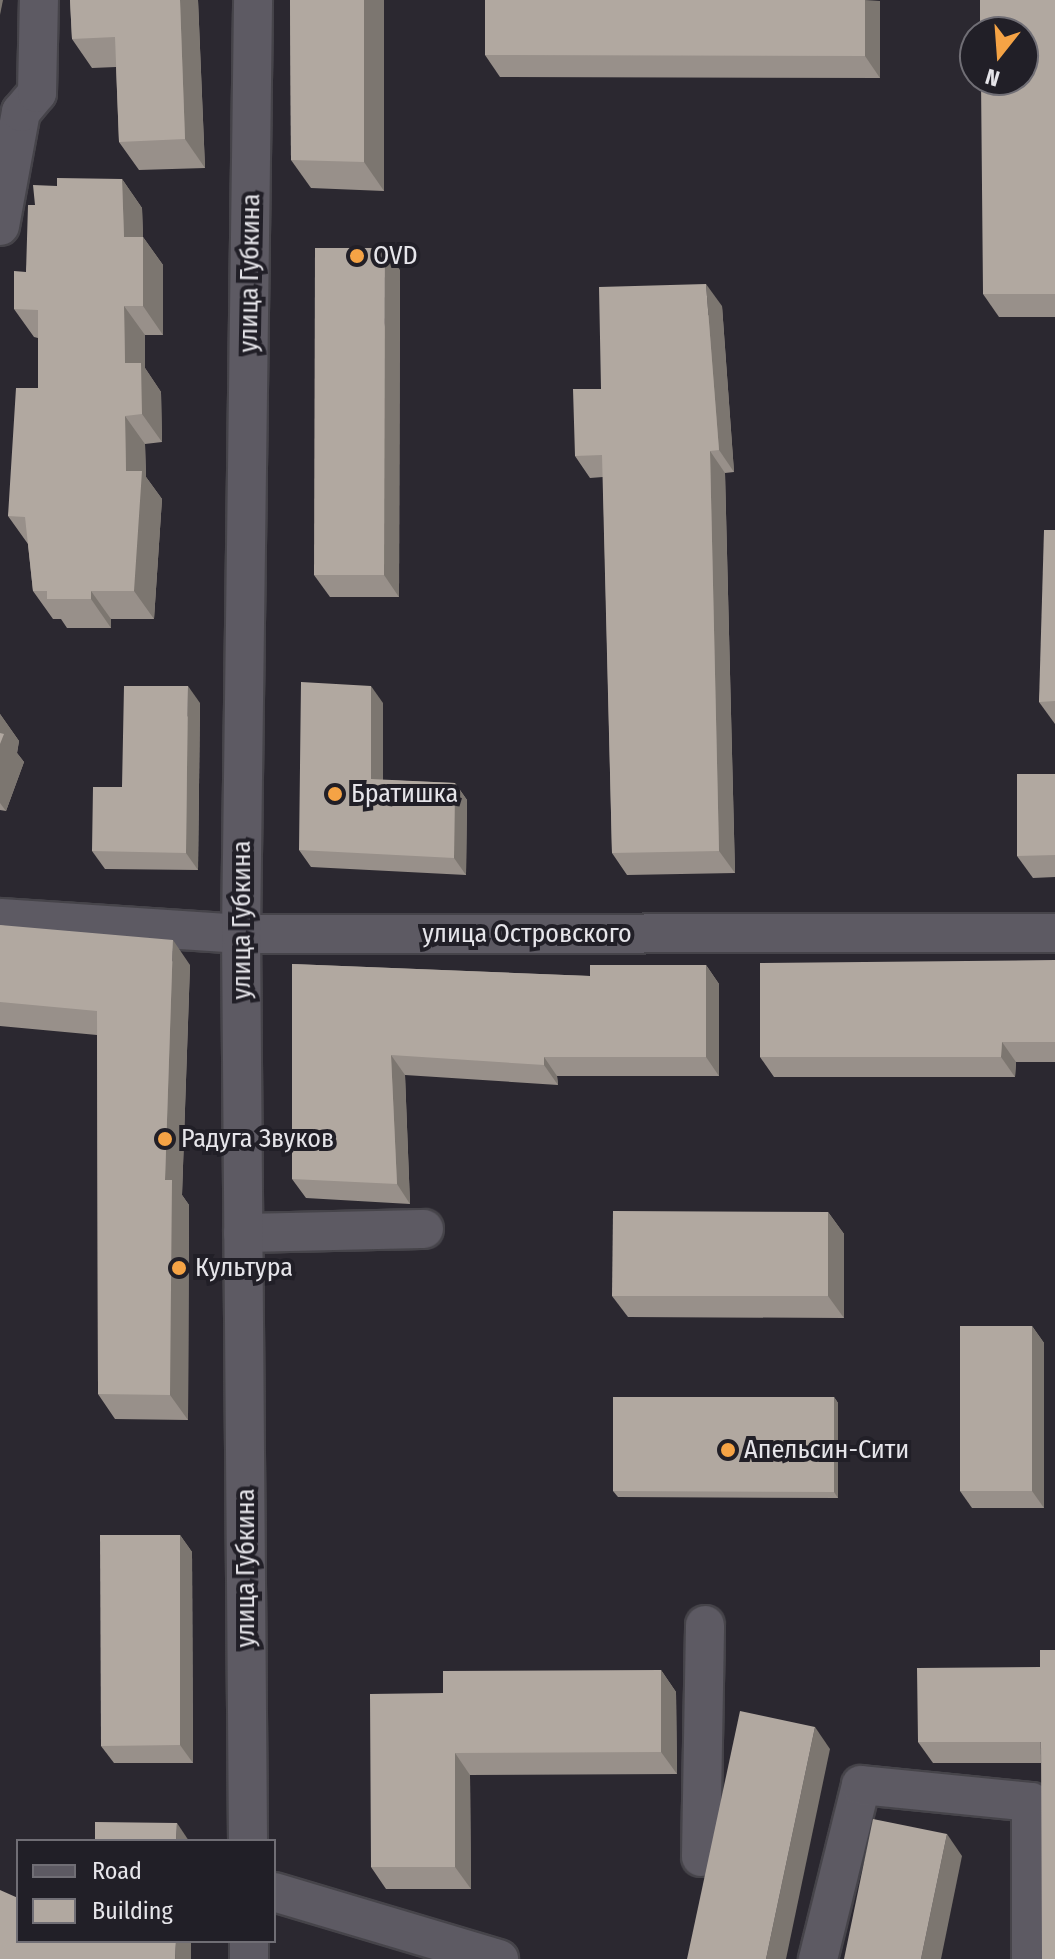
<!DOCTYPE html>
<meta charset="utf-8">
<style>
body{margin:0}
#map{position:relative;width:1055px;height:1959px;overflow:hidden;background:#2b2830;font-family:"Fira Sans Condensed",sans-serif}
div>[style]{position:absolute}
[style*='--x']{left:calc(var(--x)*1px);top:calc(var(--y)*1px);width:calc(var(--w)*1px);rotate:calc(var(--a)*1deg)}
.roads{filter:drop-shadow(2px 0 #46444a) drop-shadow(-2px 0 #46444a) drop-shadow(0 2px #46444a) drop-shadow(0 -2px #46444a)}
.minor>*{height:38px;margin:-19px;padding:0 19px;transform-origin:19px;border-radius:19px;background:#5d5a63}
.wall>*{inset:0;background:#98908a}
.shaded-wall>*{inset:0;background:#7c7670}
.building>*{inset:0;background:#b1a8a0}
.dots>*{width:22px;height:22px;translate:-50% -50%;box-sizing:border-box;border:4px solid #211f27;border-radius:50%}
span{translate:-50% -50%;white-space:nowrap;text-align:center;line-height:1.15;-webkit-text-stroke:8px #211f27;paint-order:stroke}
.poi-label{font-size:26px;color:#e6e5ea}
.left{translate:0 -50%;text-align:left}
.street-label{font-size:26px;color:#e6e5ea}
.legend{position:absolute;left:16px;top:1839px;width:260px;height:104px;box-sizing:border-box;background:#211f27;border:2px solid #706e75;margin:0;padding:10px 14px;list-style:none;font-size:24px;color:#e6e5ea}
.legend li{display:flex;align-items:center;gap:16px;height:40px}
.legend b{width:40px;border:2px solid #706e75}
.north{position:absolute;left:959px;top:16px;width:80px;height:80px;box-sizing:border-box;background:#211f27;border:2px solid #706e75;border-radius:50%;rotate:197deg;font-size:22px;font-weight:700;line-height:32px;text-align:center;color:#e6e5ea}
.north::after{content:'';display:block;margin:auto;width:28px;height:36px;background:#f5a345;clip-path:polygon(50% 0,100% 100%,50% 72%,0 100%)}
</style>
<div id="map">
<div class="roads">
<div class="minor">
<div style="--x:0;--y:226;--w:116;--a:-79.6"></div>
<div style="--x:21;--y:112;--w:25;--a:-50"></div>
<div style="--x:37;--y:93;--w:93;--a:-88.8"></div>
<div style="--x:0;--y:918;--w:242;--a:3.8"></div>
<div style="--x:241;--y:934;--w:814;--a:-0.07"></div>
<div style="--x:243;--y:1233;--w:181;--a:-1.3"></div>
<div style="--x:248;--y:1841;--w:907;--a:-90.44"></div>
<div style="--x:241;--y:934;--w:934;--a:-89.26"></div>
<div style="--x:701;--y:1857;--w:232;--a:-89"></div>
<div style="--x:274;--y:1892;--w:235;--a:16.6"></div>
<div style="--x:249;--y:1941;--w:18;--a:90"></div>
<div style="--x:818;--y:1959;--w:179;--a:-76.1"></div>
<div style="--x:861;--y:1785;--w:171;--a:5.7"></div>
<div style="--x:1031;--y:1802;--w:157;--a:90"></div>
</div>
</div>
<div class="wall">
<div style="clip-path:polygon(70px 0,198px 0,205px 168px,139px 170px,119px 142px,116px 67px,92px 68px,72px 39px)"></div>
<div style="clip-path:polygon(290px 0,384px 0,384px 191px,311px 188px,291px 160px)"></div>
<div style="clip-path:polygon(1055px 0,1055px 317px,999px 317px,983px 294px)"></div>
<div style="clip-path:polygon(880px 1px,880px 78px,500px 77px,485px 55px)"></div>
<div style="clip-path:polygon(122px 179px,142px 208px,143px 237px,163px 265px,163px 335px,145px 335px,145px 368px,161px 392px,162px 442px,145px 444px,146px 477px,162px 499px,154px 619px,111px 619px,111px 628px,67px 628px,61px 619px,53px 619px,33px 591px,28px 544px,8px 516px,38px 388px,38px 338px,34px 337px,14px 309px,26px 272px,35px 205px,57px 186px)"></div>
<div style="clip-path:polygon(400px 270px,399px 597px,330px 597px,314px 575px)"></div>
<div style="clip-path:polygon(722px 306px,734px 472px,725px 473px,735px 873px,627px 875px,612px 853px,603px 477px,590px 478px,575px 456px,601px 389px)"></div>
<div style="clip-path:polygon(1055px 530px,1055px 724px,1039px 702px)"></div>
<div style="clip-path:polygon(200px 703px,198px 870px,105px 869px,92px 851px,122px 787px)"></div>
<div style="clip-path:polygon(383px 703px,383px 780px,455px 783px,467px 800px,466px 875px,311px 867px,299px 850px)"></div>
<div style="clip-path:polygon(0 714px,19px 741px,17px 753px,24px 762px,6px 811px,0 810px)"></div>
<div style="clip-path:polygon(1055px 774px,1055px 877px,1033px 878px,1017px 856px)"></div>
<div style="clip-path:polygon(0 925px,190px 965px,182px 1195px,189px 1205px,188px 1420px,115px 1419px,98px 1394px,97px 1035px,0 1026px)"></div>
<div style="clip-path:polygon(1055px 960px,1055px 1062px,1016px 1062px,1015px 1077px,774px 1077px,760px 1057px)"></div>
<div style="clip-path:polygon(292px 964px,590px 976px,706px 965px,719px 984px,719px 1076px,557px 1076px,558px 1085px,405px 1075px,410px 1204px,306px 1198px,292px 1179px)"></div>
<div style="clip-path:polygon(828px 1212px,844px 1234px,844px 1318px,628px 1317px,612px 1296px)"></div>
<div style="clip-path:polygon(1032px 1326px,1044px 1343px,1044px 1508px,972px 1508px,960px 1491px)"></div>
<div style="clip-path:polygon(834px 1397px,838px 1403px,838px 1498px,618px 1497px,613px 1491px)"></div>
<div style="clip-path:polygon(180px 1535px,192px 1552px,193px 1763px,114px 1763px,101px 1746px)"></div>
<div style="clip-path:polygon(1040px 1667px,1041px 1763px,933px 1763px,918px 1742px)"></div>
<div style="clip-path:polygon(661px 1670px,676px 1692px,677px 1774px,470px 1775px,471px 1889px,386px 1889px,371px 1867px,443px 1693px)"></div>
</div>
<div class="shaded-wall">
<div style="clip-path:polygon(0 0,3px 0,0 15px)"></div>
<div style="clip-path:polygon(180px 0,198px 0,205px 168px,185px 139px)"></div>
<div style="clip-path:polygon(364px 0,384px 0,384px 191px,364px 162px)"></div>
<div style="clip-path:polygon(865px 0,880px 1px,880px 78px,865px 56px)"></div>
<div style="clip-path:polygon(122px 179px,142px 208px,143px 237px,163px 265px,163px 335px,143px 306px,124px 237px)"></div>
<div style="clip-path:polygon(385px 248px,400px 270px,399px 597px,384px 575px)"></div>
<div style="clip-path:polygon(706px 284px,722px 306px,734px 472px,719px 450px)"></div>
<div style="clip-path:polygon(124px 306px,145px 335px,145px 368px,161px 392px,162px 442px,142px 414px,125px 363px)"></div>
<div style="clip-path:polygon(125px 416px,145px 444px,146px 477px,162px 499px,154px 619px,134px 591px,126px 471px)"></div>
<div style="clip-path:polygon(710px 451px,725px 473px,735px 873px,719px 851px)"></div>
<div style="clip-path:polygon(91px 591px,111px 619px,111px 628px,91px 599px)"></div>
<div style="clip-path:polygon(188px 686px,200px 703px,198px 870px,186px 853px)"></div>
<div style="clip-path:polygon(371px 686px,383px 703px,383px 796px,371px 779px)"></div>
<div style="clip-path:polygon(0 714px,19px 741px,17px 753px,24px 762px,6px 811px,0 803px)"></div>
<div style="clip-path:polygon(455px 783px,467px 800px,466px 875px,454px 858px)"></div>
<div style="clip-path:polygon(173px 940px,190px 965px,182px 1195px,189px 1205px,188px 1420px,170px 1395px,165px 1180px)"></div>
<div style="clip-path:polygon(706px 965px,719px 984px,719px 1076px,706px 1057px)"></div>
<div style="clip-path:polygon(1002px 1042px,1016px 1062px,1015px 1077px,1001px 1057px)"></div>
<div style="clip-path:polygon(391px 1055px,405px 1075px,410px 1204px,397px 1184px)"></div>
<div style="clip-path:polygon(544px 1057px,557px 1076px,558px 1085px,544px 1065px)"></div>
<div style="clip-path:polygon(828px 1212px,844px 1234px,844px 1318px,828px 1296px)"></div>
<div style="clip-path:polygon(1032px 1326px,1044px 1343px,1044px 1508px,1032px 1491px)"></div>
<div style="clip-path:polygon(834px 1397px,838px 1403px,838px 1498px,834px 1492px)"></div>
<div style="clip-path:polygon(180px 1535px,192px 1552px,193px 1763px,180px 1745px)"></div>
<div style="clip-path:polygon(661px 1670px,676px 1692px,677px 1774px,661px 1752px)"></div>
<div style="clip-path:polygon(815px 1727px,830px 1749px,786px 1959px,766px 1959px)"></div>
<div style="clip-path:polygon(455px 1753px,470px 1775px,471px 1889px,455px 1867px)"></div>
<div style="clip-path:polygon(177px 1823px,189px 1841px,176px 1841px)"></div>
<div style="clip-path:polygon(947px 1834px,962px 1856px,941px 1959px,921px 1959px)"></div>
<div style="clip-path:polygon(176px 1941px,191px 1941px,191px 1959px,175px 1959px)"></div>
</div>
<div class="building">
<div style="clip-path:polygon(70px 0,180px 0,185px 139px,119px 142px,115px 37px,72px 39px)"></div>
<div style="clip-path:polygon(290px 0,364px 0,364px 162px,291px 160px)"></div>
<div style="clip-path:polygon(485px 0,865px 0,865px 56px,485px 55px)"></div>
<div style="clip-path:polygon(980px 0,1055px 0,1055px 294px,983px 294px,981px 80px,1023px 80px,1023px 32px,980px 32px)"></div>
<div style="clip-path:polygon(57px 178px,122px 179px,124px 237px,143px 237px,143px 306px,124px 306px,125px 363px,141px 363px,142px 414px,125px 416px,126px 471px,142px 471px,134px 591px,91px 591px,91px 599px,47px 599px,47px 591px,33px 591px,25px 517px,8px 516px,16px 388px,38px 388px,38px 310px,14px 309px,14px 271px,26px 272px,28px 205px,35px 205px,33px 185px,57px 186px)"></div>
<div style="clip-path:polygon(315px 248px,385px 248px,384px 575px,314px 575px)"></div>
<div style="clip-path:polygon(706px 284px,719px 450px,710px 451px,719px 851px,612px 853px,602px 455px,575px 456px,573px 389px,601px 389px,599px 287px)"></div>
<div style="clip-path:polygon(1044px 530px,1055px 530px,1055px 701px,1039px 702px)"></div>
<div style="clip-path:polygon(301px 682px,371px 686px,371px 779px,455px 783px,454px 858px,299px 850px)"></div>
<div style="clip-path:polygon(124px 686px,188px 686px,186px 853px,92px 851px,93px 787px,122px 787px)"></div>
<div style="clip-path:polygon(0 733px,4px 734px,0 744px)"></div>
<div style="clip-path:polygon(1017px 774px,1055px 774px,1055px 855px,1017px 856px)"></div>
<div style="clip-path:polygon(0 925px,173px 940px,165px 1180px,172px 1180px,170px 1395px,98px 1394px,97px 1011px,0 1002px)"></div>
<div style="clip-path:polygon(1055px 960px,1055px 1042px,1002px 1042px,1001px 1057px,760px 1057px,760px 963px)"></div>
<div style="clip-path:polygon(292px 964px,590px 976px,590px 965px,706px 965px,706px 1057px,544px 1057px,544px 1065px,391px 1055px,397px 1184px,292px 1179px)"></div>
<div style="clip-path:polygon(613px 1211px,828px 1212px,828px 1296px,612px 1296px)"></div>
<div style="clip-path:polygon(960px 1326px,1032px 1326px,1032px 1491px,960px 1491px)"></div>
<div style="clip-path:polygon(613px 1397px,834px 1397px,834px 1492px,613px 1491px)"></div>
<div style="clip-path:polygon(100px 1535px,180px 1535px,180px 1745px,101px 1746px)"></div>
<div style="clip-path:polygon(1040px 1650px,1055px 1650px,1055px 1959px,1042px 1959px,1041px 1742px,918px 1742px,917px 1668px,1040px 1667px)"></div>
<div style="clip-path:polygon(661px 1670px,661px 1752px,455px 1753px,455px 1867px,371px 1867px,370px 1694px,443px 1693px,443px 1671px)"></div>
<div style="clip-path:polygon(740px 1711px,815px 1727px,766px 1959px,687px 1959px)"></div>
<div style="clip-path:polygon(873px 1819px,947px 1834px,921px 1959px,844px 1959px)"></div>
<div style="clip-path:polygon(95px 1822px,177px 1823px,176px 1841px,95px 1841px)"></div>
<div style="clip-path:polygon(0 1890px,18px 1898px,18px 1941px,176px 1941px,175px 1959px,0 1959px)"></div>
</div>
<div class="dots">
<div style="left:357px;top:256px;background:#f5a345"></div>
<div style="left:335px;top:794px;background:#f5a345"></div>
<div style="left:165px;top:1139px;background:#f5a345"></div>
<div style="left:179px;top:1268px;background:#f5a345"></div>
<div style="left:728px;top:1450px;background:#f5a345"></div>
</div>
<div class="poi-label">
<span class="left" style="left:373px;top:256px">OVD</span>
<span class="left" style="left:351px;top:794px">Братишка</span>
<span class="left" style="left:181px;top:1139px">Радуга Звуков</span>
<span class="left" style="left:195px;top:1268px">Культура</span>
<span class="left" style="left:744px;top:1450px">Апельсин-Сити</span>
</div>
<div class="street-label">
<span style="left:250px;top:273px;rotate:-89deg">улица Губкина</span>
<span style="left:242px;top:920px;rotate:-90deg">улица Губкина</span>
<span style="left:527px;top:934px">улица Островского</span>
<span style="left:246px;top:1568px;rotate:-90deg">улица Губкина</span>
</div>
<ul class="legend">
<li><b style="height:10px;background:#5d5a63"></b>Road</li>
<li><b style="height:22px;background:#b1a8a0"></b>Building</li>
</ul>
<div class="north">N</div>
</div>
